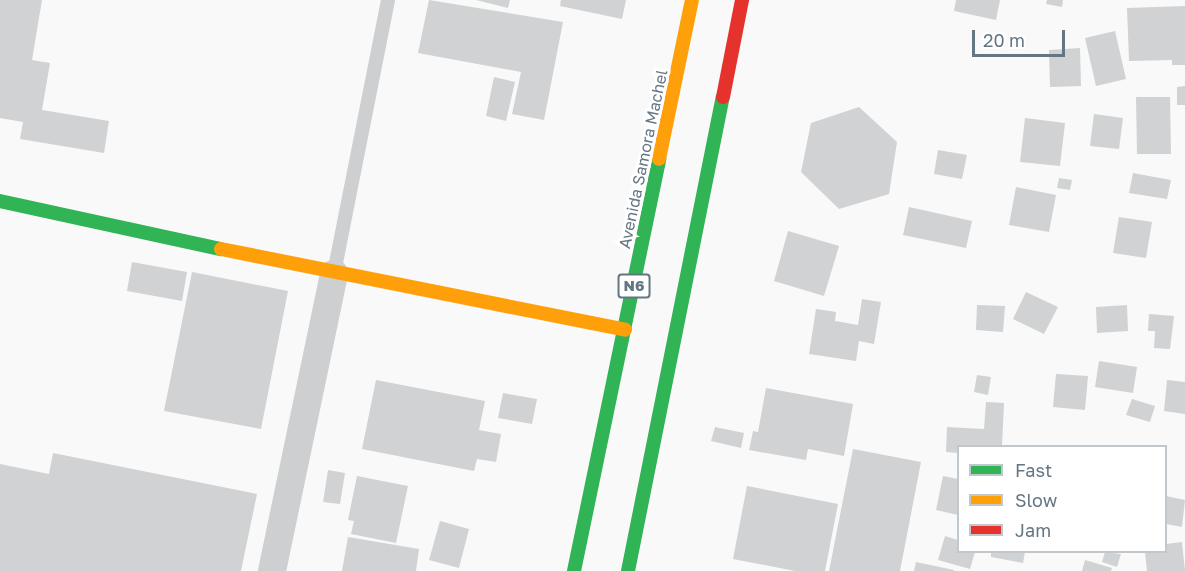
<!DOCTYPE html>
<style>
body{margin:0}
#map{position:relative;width:1185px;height:571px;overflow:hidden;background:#f9f9f9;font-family:"Golos Text",sans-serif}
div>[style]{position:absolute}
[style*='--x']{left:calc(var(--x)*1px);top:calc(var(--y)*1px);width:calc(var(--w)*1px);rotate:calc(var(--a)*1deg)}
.building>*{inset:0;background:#d0d2d3}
.lane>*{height:14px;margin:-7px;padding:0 7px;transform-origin:7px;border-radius:7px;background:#cecfd0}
.street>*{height:28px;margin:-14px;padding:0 14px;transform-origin:14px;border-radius:14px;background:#cecfd0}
.fast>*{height:14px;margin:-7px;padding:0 7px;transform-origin:7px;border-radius:7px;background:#30b455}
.slow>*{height:14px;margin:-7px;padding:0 7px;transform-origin:7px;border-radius:7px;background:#ff9f0a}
.jam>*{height:14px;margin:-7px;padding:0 7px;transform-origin:7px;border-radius:7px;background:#e5322d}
span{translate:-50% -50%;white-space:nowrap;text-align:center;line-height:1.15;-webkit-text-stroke:6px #fff;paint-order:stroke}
.shield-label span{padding:2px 4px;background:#fff;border:2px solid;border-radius:4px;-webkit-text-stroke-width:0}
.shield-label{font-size:15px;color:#657683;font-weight:700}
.street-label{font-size:16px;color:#657683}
.legend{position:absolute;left:957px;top:445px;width:210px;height:108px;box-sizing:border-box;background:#fff;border:2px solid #c1c8cd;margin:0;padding:8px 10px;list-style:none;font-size:18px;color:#657683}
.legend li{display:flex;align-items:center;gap:12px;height:30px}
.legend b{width:30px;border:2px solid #c1c8cd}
.scale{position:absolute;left:972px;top:30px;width:93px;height:27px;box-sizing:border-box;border:3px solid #657683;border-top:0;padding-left:8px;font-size:18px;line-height:21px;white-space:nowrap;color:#657683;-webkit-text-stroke:4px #fff;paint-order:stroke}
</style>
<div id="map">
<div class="building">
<div style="clip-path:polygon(0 0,42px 0,32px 60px,50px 63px,42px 110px,109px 121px,104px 153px,20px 139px,23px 122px,0 118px)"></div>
<div style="clip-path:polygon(429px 0,563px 22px,544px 120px,512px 114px,521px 72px,418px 53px)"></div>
<div style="clip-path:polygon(476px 0,510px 0,508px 8px)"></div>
<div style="clip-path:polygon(561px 0,626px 0,622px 19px,560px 6px)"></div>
<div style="clip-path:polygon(956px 0,1000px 0,996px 20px,954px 11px)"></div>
<div style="clip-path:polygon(1047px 0,1063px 0,1062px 7px,1046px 4px)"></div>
<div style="clip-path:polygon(1185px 6px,1185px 65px,1172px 65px,1172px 60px,1129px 61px,1127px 8px)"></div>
<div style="clip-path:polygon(1115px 31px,1126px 79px,1096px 86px,1085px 38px)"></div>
<div style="clip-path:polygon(1080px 48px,1081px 86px,1050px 87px,1049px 50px)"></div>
<div style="clip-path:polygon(494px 77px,515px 82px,506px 121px,486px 116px)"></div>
<div style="clip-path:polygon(1185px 86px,1185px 105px,1177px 105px,1177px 87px)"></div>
<div style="clip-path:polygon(1136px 97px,1170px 97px,1171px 154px,1137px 154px)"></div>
<div style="clip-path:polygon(859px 107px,897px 142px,889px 194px,839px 209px,801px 172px,811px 123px)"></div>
<div style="clip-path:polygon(1094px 114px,1123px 118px,1119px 149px,1090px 146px)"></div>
<div style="clip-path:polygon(1025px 118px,1065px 123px,1060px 166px,1020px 162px)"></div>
<div style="clip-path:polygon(938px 150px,967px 155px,962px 179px,934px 174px)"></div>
<div style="clip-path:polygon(1133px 173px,1171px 180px,1167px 199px,1129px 193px)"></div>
<div style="clip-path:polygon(1059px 178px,1072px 180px,1070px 190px,1057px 188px)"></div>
<div style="clip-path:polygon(1016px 187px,1056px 195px,1049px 232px,1009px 225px)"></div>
<div style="clip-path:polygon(909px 207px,972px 221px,966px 248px,903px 235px)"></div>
<div style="clip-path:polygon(1119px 217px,1152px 222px,1146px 258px,1113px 253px)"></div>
<div style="clip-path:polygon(788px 231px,839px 246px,824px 296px,774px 281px)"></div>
<div style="clip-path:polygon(132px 262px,187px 272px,182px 301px,127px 291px)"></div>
<div style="clip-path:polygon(192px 272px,288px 291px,261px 429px,164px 411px)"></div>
<div style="clip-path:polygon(1026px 292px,1058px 307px,1044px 334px,1013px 319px)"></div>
<div style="clip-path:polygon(862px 299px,881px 302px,874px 344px,859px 341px,856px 361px,809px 354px,816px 309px,836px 312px,835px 321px,858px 325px)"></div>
<div style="clip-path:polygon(977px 305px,1005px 306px,1003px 332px,976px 330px)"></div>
<div style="clip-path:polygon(1127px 305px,1128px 331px,1097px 333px,1096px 307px)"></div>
<div style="clip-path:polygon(1149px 314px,1174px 316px,1170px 349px,1154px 348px,1155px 331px,1148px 331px)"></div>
<div style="clip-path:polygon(1099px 361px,1137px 367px,1133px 393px,1095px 387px)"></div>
<div style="clip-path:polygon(1056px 374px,1088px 376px,1085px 410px,1053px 407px)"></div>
<div style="clip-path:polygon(977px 375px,991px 377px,988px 395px,974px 392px)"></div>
<div style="clip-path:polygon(376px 380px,485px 401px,479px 430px,501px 434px,496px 462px,477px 459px,474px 471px,362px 449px)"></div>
<div style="clip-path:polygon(1167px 380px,1185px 382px,1185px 414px,1164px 411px)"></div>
<div style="clip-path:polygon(766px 388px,853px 404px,844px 456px,808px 449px,806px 460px,749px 450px,753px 431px,758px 432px)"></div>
<div style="clip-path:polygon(503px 393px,537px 399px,532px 424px,498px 418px)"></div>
<div style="clip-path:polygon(1132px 399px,1155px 406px,1150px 422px,1126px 415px)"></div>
<div style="clip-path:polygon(986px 402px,1004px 403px,1002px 446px,958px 446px,958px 453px,946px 452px,947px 427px,984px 429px)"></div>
<div style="clip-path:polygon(715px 427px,744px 433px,741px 448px,711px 441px)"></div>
<div style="clip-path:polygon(853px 449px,921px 462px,900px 571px,829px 571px)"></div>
<div style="clip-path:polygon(53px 453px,257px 494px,241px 571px,0 571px,0 464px,49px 474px)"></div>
<div style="clip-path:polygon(328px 470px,345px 473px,340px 504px,323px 502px)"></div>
<div style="clip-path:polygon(357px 476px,408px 486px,396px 543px,351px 534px,354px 521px,348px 520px)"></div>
<div style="clip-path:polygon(943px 476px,958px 479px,958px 515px,936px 510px)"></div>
<div style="clip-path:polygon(747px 486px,838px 504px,825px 571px,795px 571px,733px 559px)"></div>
<div style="clip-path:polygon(1166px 496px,1185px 500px,1182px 527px,1166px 524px)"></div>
<div style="clip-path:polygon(440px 521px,469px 529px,459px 568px,429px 560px)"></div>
<div style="clip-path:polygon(945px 536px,958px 540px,958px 552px,975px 552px,970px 569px,938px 560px)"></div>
<div style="clip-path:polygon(348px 537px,419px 549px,416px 571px,342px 571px)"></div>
<div style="clip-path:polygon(1182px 542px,1185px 571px,1147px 571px,1145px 552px,1166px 552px,1166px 544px)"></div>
<div style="clip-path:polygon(991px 552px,1025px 552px,1023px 563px,991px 557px)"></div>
<div style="clip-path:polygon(1105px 552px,1121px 554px,1117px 567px,1102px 562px)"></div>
<div style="clip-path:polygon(1085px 560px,1112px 568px,1111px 571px,1082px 571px)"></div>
<div style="clip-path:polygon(916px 562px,954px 570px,954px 571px,914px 571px)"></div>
</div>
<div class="lane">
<div style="--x:334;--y:273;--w:278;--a:-78.8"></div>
</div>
<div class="street">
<div style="--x:272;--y:571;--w:304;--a:-78.2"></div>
</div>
<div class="fast">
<div style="--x:0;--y:201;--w:226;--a:12.3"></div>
<div style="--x:574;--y:571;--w:421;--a:-78.3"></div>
<div style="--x:628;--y:571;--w:483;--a:-78.7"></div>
</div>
<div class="slow">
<div style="--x:659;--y:159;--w:162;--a:-78.3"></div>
<div style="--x:221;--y:249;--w:412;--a:11.3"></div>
</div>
<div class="jam">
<div style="--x:723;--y:97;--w:99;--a:-78.9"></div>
</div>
<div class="shield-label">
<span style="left:634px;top:286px">N6</span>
</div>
<div class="street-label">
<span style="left:643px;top:159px;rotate:-78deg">Avenida Samora Machel</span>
</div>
<ul class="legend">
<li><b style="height:8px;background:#30b455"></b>Fast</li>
<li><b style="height:8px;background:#ff9f0a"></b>Slow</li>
<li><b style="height:8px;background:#e5322d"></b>Jam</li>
</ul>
<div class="scale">20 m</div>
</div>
